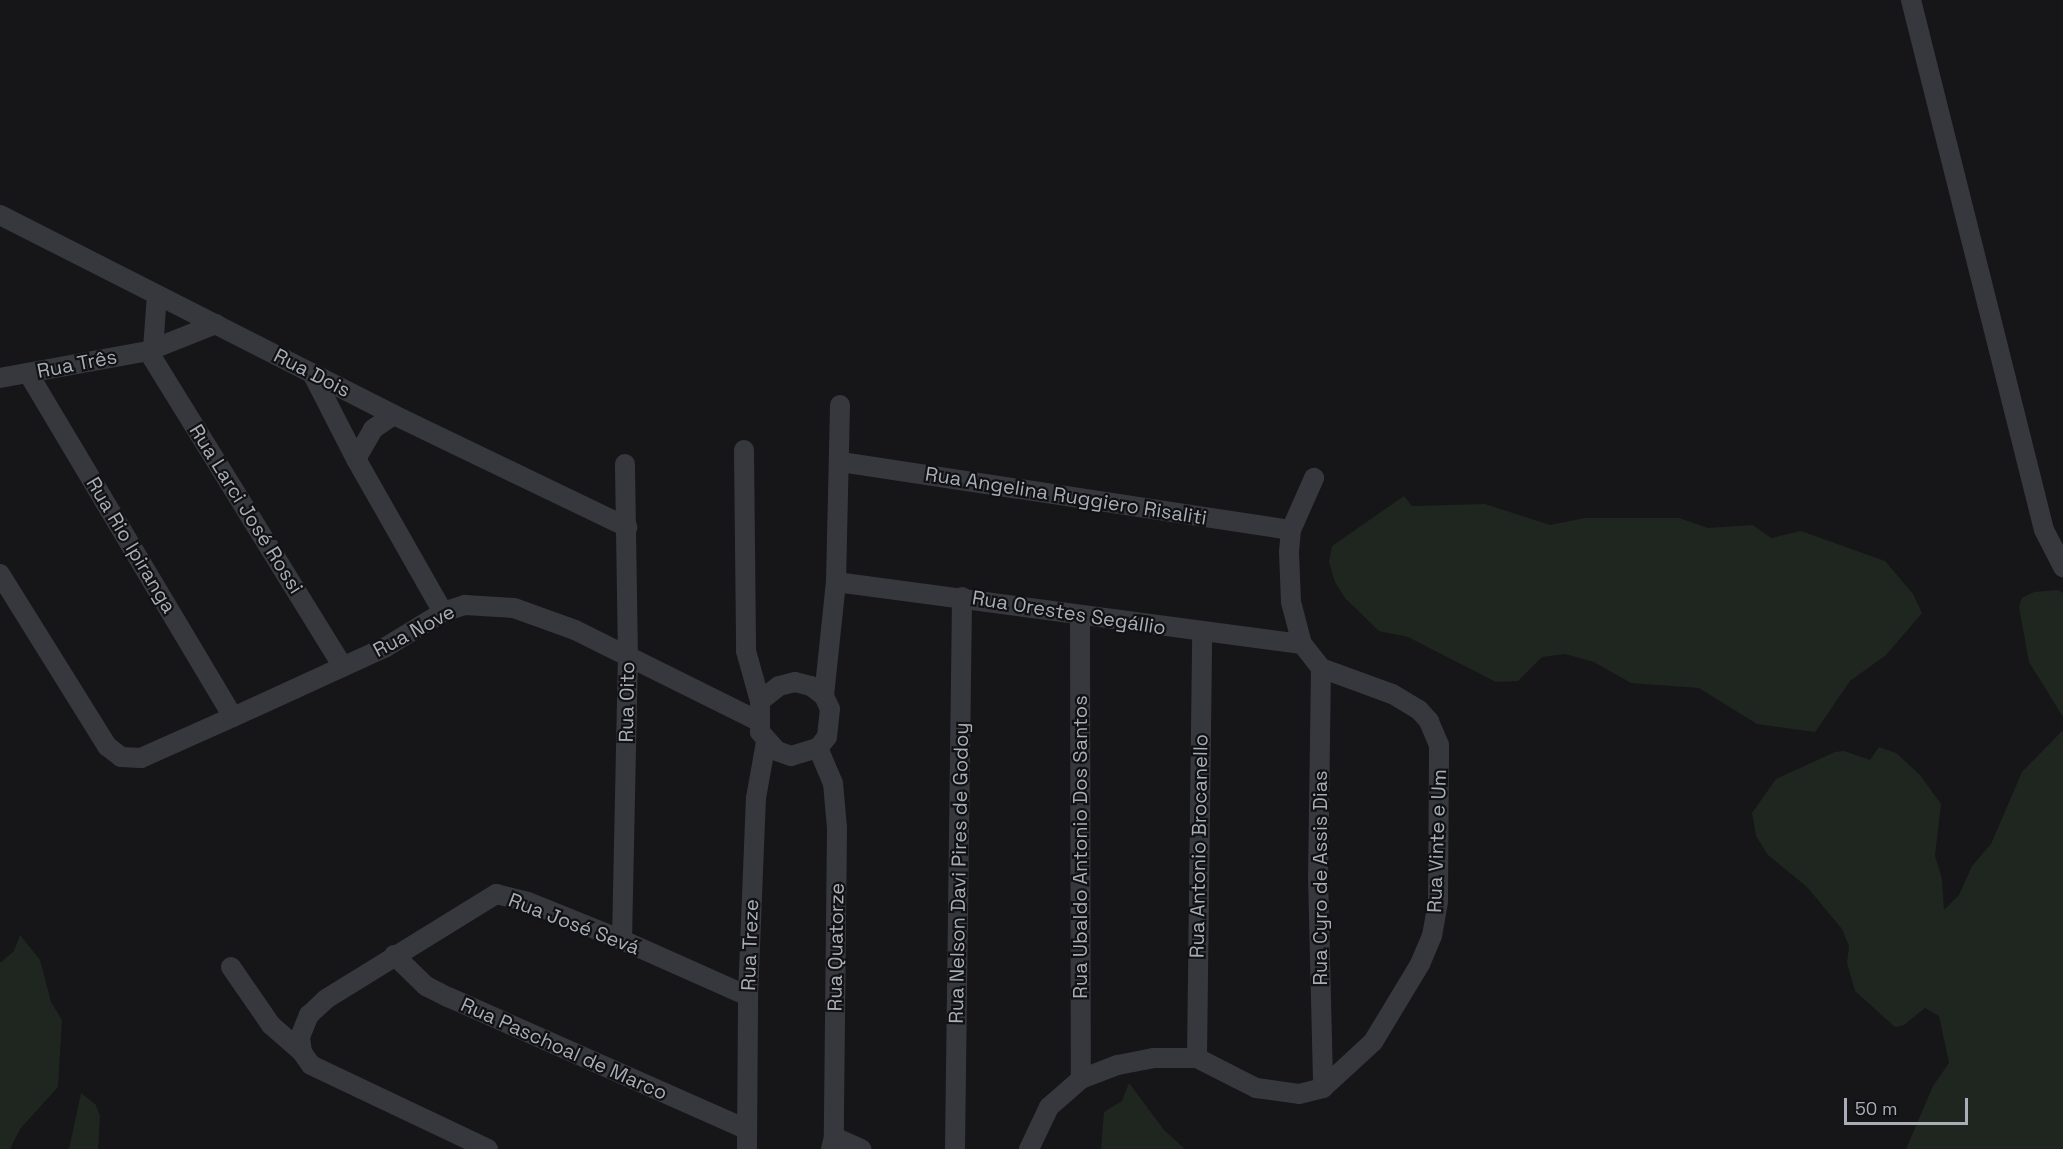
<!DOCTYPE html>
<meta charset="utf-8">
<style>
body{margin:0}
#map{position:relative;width:2063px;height:1149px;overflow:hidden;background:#161618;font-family:"Space Grotesk",sans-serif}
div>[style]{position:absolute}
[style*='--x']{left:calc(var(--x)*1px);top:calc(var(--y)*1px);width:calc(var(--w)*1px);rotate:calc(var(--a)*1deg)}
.green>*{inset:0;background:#1e261f}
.minor>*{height:20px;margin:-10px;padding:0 10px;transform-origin:10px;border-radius:10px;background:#37383d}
span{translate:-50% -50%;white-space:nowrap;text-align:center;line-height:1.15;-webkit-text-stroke:4.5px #111113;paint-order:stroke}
.street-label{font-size:20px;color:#a8adb8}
.scale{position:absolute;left:1844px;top:1098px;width:124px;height:27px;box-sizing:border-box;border:3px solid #a8adb8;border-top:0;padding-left:8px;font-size:18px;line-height:21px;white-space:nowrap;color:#a8adb8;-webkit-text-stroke:4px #111113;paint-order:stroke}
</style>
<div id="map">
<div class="green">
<div style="clip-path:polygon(1404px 496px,1412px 506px,1485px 504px,1550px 525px,1585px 518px,1679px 518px,1708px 528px,1753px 525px,1771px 538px,1801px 531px,1885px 561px,1913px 594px,1922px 613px,1886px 655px,1850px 681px,1815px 732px,1757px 724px,1699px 688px,1631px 683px,1594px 662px,1565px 654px,1542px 657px,1518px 681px,1496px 682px,1408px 637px,1379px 631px,1345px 598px,1335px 582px,1329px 562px,1332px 546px)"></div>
<div style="clip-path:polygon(2058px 590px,2063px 593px,2063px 717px,2029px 662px,2019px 607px,2022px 598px,2034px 592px)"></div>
<div style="clip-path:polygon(2063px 730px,2063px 1149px,1906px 1149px,1933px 1086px,1949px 1063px,1939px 1016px,1925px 1008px,1904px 1025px,1895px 1027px,1855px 991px,1847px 963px,1849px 946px,1842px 929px,1807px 887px,1768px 855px,1756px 836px,1752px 813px,1776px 779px,1835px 752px,1844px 751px,1870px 760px,1879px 747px,1896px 753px,1920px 775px,1941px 804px,1935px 856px,1942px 879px,1944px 910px,1959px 895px,1972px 866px,1991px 844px,2022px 772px)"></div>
<div style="clip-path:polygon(20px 935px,40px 960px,51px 1002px,62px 1020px,58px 1087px,20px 1129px,10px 1149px,0 1149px,0 963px,14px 951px)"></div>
<div style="clip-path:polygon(1129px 1083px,1164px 1130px,1185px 1149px,1101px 1149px,1104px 1112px,1122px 1101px)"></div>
<div style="clip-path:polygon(81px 1093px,96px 1105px,100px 1116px,98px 1149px,69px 1149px)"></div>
</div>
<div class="minor">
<div style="--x:1911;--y:0;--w:546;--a:75.91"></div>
<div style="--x:2044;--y:530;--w:42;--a:62.8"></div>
<div style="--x:0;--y:215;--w:442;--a:26.9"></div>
<div style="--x:394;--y:415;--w:259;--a:25.7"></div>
<div style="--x:153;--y:349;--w:54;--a:-85.8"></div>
<div style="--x:148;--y:351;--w:371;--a:58.3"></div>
<div style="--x:28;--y:373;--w:400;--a:59.2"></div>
<div style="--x:312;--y:373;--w:97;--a:62.9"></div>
<div style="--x:356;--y:459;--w:176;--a:60.4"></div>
<div style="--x:0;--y:378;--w:150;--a:-10.3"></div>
<div style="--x:148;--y:351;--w:73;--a:-21.7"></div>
<div style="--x:744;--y:450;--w:201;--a:89.4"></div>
<div style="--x:746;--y:651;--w:52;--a:74.4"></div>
<div style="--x:760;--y:701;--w:31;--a:90"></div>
<div style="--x:760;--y:732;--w:25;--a:48"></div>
<div style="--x:777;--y:751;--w:15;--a:20"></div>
<div style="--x:791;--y:756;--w:28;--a:-17"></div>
<div style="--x:818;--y:748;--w:14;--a:-51"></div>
<div style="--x:827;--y:737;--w:28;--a:-84"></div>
<div style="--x:830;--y:709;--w:14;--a:-115"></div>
<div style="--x:824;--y:696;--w:16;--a:-142"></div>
<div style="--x:811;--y:686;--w:16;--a:-166"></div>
<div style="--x:795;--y:682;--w:16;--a:166"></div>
<div style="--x:779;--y:686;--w:24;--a:142"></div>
<div style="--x:356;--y:459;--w:34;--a:-60"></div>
<div style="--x:373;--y:429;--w:25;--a:-34"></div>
<div style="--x:841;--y:462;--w:455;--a:8.6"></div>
<div style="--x:0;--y:574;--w:203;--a:58.1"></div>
<div style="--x:107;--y:746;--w:18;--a:38"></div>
<div style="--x:121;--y:757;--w:20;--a:3"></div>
<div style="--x:141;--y:758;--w:101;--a:-24"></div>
<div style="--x:233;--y:717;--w:168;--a:-24.6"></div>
<div style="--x:386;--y:647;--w:67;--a:-31.6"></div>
<div style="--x:443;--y:612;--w:23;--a:-18"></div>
<div style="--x:465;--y:605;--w:49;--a:3.5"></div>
<div style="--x:514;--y:608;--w:65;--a:19.8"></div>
<div style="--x:575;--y:630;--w:204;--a:26.4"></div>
<div style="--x:836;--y:582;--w:470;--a:7.6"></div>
<div style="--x:1080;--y:615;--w:464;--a:89.9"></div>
<div style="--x:1321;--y:668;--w:208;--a:90.8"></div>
<div style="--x:1318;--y:876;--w:212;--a:88.6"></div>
<div style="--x:824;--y:696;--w:115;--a:-84"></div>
<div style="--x:836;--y:582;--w:177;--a:-88.7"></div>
<div style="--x:818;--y:748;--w:38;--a:67"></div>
<div style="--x:833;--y:783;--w:45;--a:84.9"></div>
<div style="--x:837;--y:828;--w:309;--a:90.6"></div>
<div style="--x:834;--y:1137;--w:12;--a:104"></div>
<div style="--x:622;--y:940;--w:282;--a:-88.8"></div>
<div style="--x:628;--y:658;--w:194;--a:-90.9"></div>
<div style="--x:394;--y:955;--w:45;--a:44.1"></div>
<div style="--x:426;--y:986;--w:25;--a:27"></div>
<div style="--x:448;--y:997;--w:324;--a:23.9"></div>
<div style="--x:231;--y:967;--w:70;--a:55.4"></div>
<div style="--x:271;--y:1025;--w:41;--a:41.1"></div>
<div style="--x:1197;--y:1058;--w:425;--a:-89.3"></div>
<div style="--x:834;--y:1137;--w:30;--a:24"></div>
<div style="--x:488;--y:1149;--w:196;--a:-154.6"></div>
<div style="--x:311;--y:1065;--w:16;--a:-125"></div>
<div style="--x:302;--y:1052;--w:15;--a:-98"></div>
<div style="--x:300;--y:1037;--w:24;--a:-68"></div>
<div style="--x:309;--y:1015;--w:23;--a:-43"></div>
<div style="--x:326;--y:999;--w:200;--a:-31.7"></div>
<div style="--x:496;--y:894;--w:33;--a:14"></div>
<div style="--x:528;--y:902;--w:101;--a:22"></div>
<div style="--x:622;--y:940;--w:138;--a:24"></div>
<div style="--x:747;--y:1149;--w:153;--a:-89.6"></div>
<div style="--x:748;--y:996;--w:198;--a:-87.7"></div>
<div style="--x:756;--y:798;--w:57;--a:-79.9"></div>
<div style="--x:955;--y:1149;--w:552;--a:-89.27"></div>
<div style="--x:1029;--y:1149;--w:47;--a:-64.5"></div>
<div style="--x:1049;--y:1107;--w:43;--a:-41.2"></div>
<div style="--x:1081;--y:1079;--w:40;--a:-21"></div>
<div style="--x:1118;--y:1065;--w:37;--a:-11"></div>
<div style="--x:1154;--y:1058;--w:43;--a:0"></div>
<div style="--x:1197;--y:1058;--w:66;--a:27"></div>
<div style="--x:1256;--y:1088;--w:43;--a:7.9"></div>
<div style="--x:1299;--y:1094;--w:25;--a:-14"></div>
<div style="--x:1323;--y:1088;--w:68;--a:-42.6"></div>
<div style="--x:1373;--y:1042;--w:91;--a:-58.9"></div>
<div style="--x:1420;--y:964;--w:30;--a:-67"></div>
<div style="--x:1432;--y:936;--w:36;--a:-80"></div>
<div style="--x:1438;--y:901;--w:156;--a:-89.6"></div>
<div style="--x:1439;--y:745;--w:26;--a:-113"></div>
<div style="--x:1429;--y:721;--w:15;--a:-132"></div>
<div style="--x:1419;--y:710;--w:31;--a:-149"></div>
<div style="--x:1392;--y:694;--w:76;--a:-159.9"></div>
<div style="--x:1321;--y:668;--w:31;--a:-128"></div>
<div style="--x:1302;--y:644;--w:43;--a:-104.7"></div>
<div style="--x:1291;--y:602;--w:50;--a:-92.3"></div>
<div style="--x:1289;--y:552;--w:22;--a:-85"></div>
<div style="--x:1291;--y:530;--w:57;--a:-66.1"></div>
</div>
<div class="street-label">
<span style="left:77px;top:364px;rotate:-11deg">Rua Três</span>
<span style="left:312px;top:373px;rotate:27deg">Rua Dois</span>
<span style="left:1066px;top:496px;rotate:9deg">Rua Angelina Ruggiero Risaliti</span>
<span style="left:246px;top:509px;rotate:58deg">Rua Larci José Rossi</span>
<span style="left:131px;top:545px;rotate:59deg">Rua Rio Ipiranga</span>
<span style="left:1069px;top:613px;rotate:9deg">Rua Orestes Segállio</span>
<span style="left:414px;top:631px;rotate:-28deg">Rua Nove</span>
<span style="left:627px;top:702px;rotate:-89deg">Rua Oito</span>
<span style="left:1437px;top:841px;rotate:-88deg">Rua Vinte e Um</span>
<span style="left:1199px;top:846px;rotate:-89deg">Rua Antonio Brocanello</span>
<span style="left:1080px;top:847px;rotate:-90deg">Rua Ubaldo Antonio Dos Santos</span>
<span style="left:959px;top:873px;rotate:-89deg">Rua Nelson Davi Pires de Godoy</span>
<span style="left:1320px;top:878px;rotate:-90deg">Rua Cyro de Assis Dias</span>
<span style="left:574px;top:924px;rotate:21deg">Rua José Sevá</span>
<span style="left:750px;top:945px;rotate:-88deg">Rua Treze</span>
<span style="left:836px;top:947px;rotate:-89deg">Rua Quatorze</span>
<span style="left:564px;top:1049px;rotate:24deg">Rua Paschoal de Marco</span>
</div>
<div class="scale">50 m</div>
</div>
